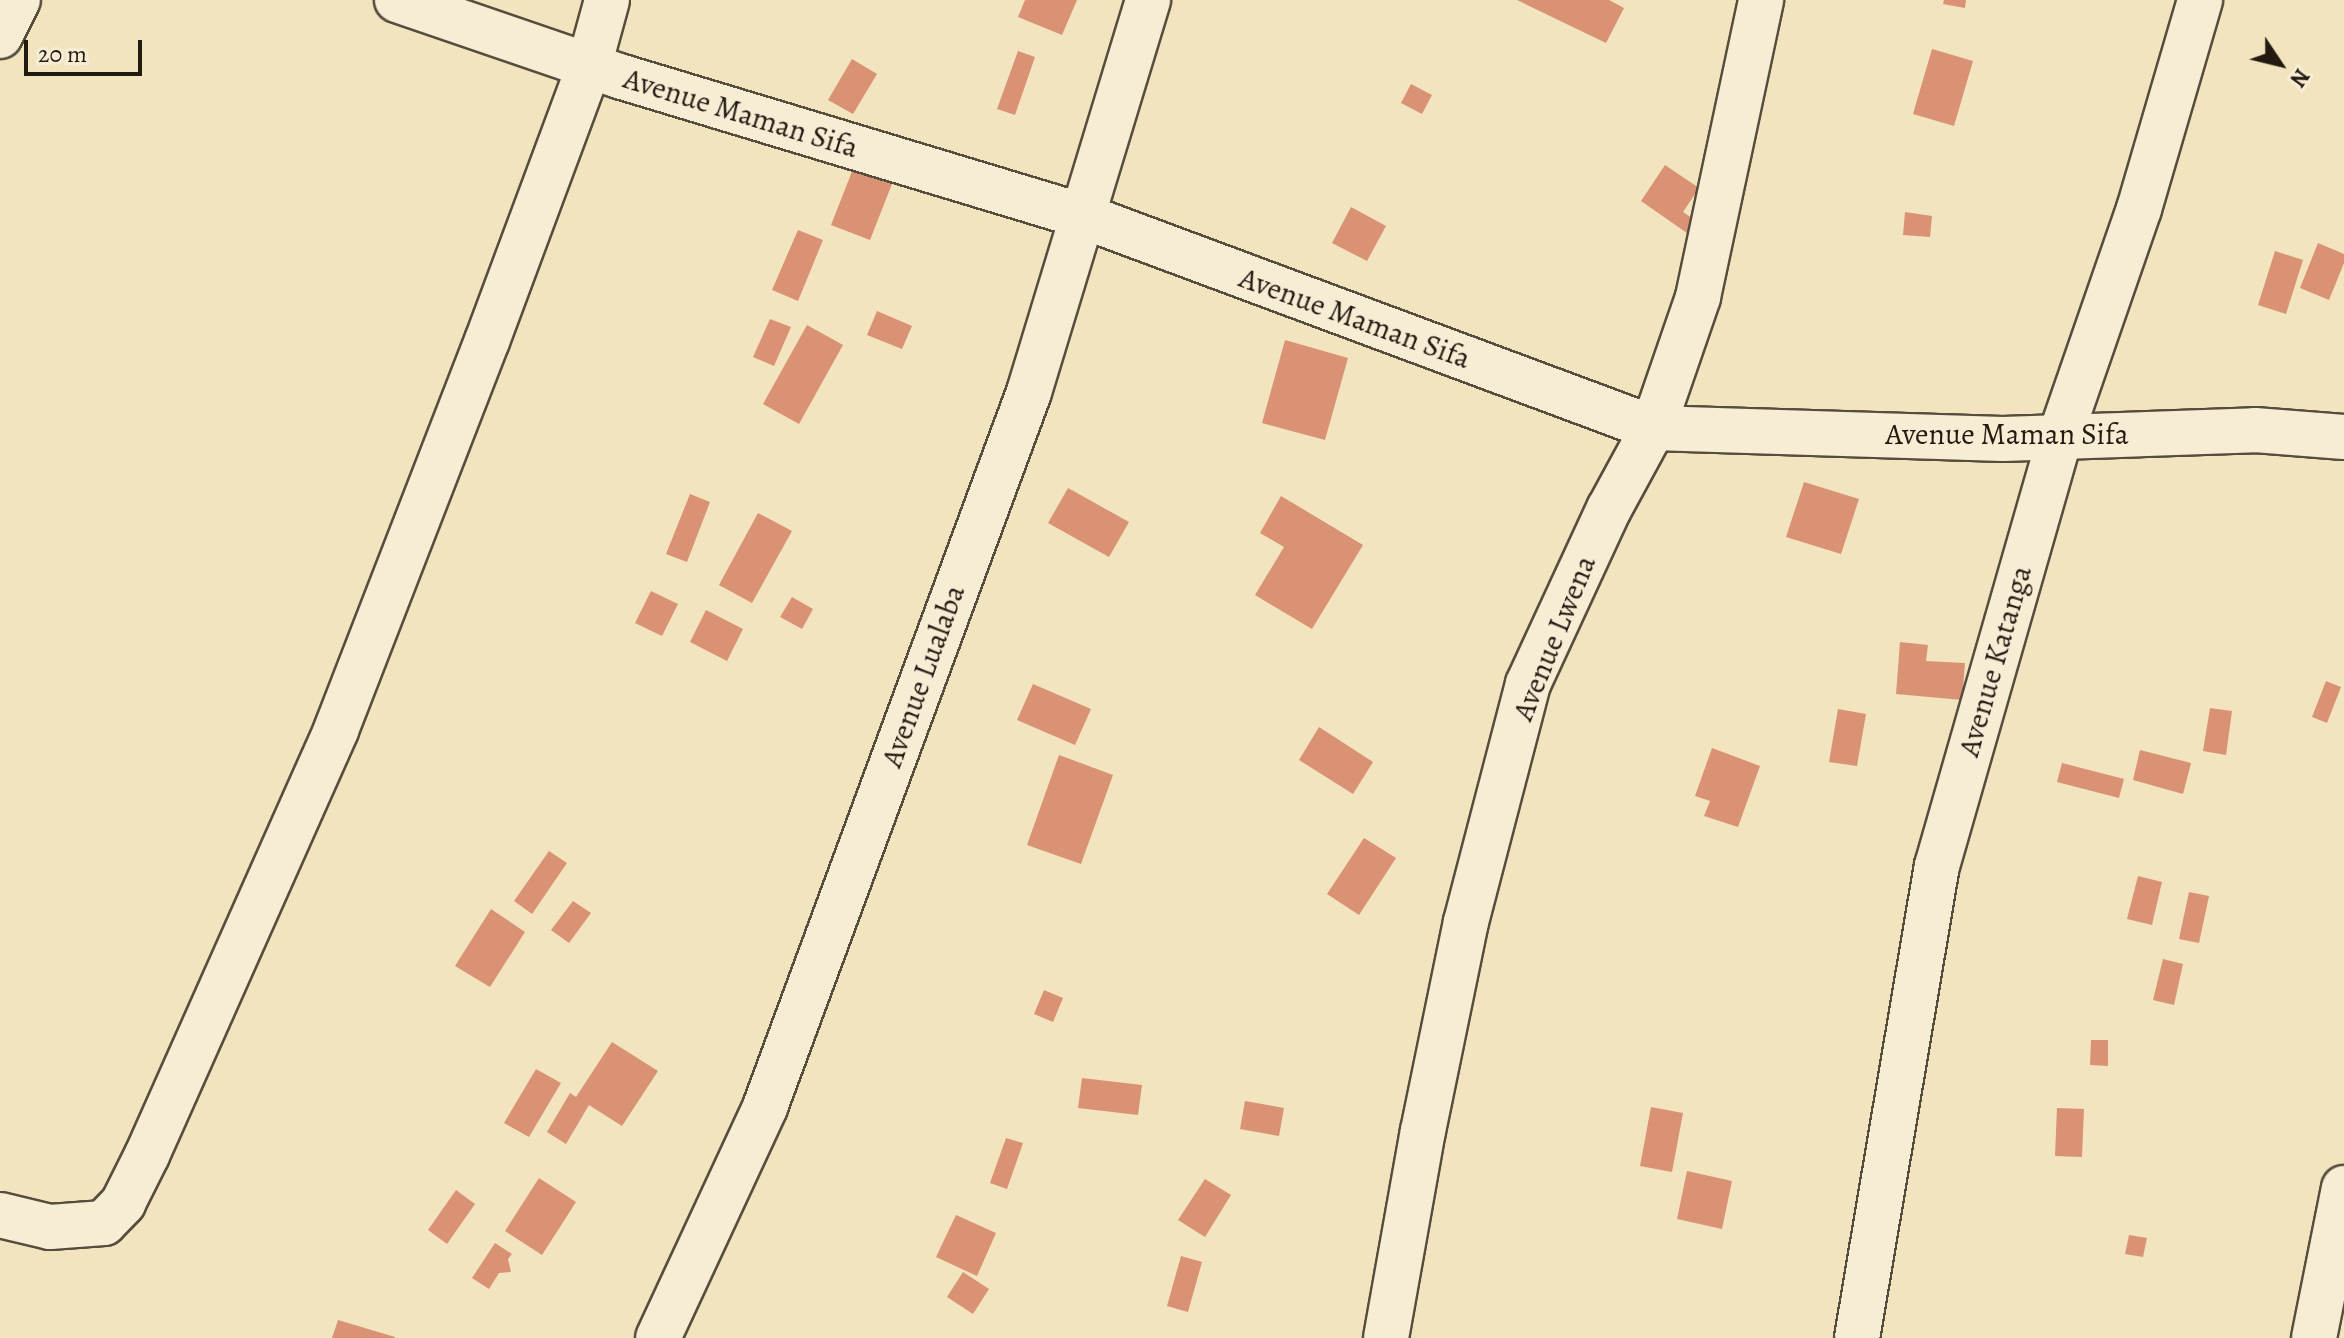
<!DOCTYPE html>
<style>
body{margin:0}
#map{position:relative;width:2344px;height:1338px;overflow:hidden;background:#f2e4be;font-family:Alegreya,serif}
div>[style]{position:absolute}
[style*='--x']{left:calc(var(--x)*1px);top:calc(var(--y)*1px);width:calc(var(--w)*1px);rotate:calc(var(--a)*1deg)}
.building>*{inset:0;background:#da9274}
.roads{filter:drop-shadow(2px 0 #574d3d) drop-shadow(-2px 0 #574d3d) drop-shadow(0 2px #574d3d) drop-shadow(0 -2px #574d3d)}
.street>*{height:44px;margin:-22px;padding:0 22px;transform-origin:22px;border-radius:22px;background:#f7edd5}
span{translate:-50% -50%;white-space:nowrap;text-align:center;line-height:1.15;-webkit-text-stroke:8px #f7edd5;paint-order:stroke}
.street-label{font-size:30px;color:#231b12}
.north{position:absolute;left:2240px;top:24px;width:80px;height:80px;-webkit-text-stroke:6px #f7edd5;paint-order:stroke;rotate:125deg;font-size:22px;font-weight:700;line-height:32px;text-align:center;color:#231b12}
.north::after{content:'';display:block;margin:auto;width:28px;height:36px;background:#231b12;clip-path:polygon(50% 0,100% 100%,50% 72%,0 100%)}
.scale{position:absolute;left:24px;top:40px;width:118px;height:36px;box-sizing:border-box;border:4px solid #231b12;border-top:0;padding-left:10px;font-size:24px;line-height:28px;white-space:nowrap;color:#231b12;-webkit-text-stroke:6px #f7edd5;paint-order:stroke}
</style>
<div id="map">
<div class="building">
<div style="clip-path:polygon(1025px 0,1077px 0,1062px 35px,1018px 17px)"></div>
<div style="clip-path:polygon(1517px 0,1609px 0,1624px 8px,1606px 43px)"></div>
<div style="clip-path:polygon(1944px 0,1966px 0,1965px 8px,1943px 4px)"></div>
<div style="clip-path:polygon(1932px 49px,1973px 61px,1954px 126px,1913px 114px)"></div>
<div style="clip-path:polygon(1018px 51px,1035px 57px,1015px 115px,997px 109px)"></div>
<div style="clip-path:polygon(852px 59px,877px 74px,853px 114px,828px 100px)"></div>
<div style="clip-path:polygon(1411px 84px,1432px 95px,1422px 114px,1401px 103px)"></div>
<div style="clip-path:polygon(1665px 165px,1699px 188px,1683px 212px,1705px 227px,1697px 240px,1641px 201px)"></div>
<div style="clip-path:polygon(853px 169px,892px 184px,870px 240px,831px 225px)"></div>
<div style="clip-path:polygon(1351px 207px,1386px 226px,1367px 261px,1332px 243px)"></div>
<div style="clip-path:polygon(1905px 212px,1932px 216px,1930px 237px,1903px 235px)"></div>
<div style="clip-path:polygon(798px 230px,823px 240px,798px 301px,772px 290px)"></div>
<div style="clip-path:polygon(2318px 243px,2344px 254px,2344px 263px,2329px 300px,2300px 288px)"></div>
<div style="clip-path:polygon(2275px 251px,2303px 260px,2286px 314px,2258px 305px)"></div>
<div style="clip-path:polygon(877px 311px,912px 326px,902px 349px,867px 335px)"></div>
<div style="clip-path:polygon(770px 319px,791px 327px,774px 366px,753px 357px)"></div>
<div style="clip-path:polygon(807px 325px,843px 345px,799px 424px,763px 404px)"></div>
<div style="clip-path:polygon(1285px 340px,1348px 358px,1325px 440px,1262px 423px)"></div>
<div style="clip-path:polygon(1804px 482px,1859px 499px,1841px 554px,1786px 537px)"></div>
<div style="clip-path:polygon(1068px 488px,1129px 522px,1109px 557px,1048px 523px)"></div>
<div style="clip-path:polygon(690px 494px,710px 502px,687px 562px,666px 554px)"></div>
<div style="clip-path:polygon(1281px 496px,1363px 545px,1312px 629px,1255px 595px,1284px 547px,1260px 533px)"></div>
<div style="clip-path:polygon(758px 513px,792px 531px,752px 603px,719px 585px)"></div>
<div style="clip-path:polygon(651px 591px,678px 604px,662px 636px,635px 623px)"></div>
<div style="clip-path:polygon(792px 597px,813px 609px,802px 629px,780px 617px)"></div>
<div style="clip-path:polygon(706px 610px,743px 629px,727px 661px,690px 642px)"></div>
<div style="clip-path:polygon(1900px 642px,1928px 645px,1926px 661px,1965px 663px,1962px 700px,1896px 694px)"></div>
<div style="clip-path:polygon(2326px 681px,2341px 687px,2327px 723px,2312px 717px)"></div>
<div style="clip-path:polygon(1033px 684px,1091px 709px,1075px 745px,1017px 720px)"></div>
<div style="clip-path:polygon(2210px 708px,2232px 711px,2226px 755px,2203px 751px)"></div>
<div style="clip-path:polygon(1838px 709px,1866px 714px,1857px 766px,1829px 762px)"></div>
<div style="clip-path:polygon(1319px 727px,1373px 762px,1353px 794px,1299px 760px)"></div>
<div style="clip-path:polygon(1712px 748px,1760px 766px,1738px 827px,1704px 816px,1710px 801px,1695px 796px)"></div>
<div style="clip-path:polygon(2140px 750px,2191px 763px,2183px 794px,2133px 780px)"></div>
<div style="clip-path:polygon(1059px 755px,1113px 775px,1081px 864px,1027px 845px)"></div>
<div style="clip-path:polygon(2062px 763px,2124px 779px,2119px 798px,2057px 782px)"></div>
<div style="clip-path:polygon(1364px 838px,1396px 858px,1359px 915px,1327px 894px)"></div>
<div style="clip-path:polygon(549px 851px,567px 863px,532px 914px,514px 901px)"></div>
<div style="clip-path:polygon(2138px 876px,2162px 882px,2152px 925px,2127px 919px)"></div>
<div style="clip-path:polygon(2189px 892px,2209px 896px,2199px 943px,2179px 939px)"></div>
<div style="clip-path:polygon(573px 901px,591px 913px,569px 943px,551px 930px)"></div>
<div style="clip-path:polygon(491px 909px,525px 932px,490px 987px,455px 966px)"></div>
<div style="clip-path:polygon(2163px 959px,2183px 964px,2174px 1005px,2153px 1000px)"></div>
<div style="clip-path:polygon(1044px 990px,1063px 998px,1053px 1022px,1034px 1014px)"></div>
<div style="clip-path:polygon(2091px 1040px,2108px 1040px,2108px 1066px,2090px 1065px)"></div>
<div style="clip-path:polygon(612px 1042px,658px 1071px,622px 1126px,589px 1105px,566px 1144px,547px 1132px,570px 1093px,576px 1097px)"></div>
<div style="clip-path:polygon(536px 1069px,561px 1083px,529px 1137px,504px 1123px)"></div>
<div style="clip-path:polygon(1082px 1078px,1142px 1085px,1138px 1115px,1078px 1108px)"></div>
<div style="clip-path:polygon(1245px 1101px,1284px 1108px,1279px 1136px,1240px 1129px)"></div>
<div style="clip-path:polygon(1651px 1107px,1683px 1113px,1672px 1172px,1640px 1166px)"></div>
<div style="clip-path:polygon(2057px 1108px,2084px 1109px,2082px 1157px,2055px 1156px)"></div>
<div style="clip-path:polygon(1006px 1138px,1023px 1143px,1007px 1189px,990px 1183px)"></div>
<div style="clip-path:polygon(1687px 1171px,1732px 1181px,1722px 1229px,1677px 1219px)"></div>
<div style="clip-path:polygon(539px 1178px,576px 1202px,542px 1255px,505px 1231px)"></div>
<div style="clip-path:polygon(1205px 1179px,1231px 1195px,1205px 1237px,1178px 1220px)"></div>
<div style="clip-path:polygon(456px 1190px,475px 1204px,447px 1244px,428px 1230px)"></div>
<div style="clip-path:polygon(956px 1215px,996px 1233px,977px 1276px,936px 1257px)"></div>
<div style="clip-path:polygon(2129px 1235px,2147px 1238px,2143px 1257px,2125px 1254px)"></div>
<div style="clip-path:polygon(495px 1243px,512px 1254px,508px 1259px,511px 1272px,499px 1273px,489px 1289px,472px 1278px)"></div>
<div style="clip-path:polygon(1181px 1256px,1202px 1262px,1188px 1312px,1167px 1306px)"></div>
<div style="clip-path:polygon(963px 1272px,989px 1289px,973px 1314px,947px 1297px)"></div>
<div style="clip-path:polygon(338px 1320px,395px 1337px,395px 1338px,332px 1338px)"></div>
</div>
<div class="roads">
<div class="street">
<div style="--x:397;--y:0;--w:235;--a:18.9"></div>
<div style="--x:619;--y:76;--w:485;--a:16.8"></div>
<div style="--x:1083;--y:216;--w:608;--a:20.4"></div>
<div style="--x:1653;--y:428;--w:350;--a:1.8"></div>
<div style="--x:2003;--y:439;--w:252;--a:-2"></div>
<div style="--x:2255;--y:430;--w:89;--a:4.5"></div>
<div style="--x:0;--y:36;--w:40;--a:-63.4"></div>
<div style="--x:0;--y:1215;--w:51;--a:13.5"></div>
<div style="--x:50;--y:1227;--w:54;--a:-4.2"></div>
<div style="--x:104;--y:1223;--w:28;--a:-46"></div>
<div style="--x:123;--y:1203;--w:54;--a:-63.4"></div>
<div style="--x:147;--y:1155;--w:465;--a:-66"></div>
<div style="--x:336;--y:730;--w:417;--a:-68.8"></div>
<div style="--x:487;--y:341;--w:293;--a:-69.6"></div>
<div style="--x:589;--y:66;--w:68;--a:-74.7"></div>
<div style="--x:658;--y:1338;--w:255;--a:-65.1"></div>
<div style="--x:765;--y:1107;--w:762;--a:-69.73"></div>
<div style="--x:1029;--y:392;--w:410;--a:-73.1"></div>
<div style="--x:1386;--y:1338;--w:210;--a:-79.9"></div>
<div style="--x:1423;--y:1131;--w:213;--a:-78.4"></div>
<div style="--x:1466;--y:922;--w:246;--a:-75.4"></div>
<div style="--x:1528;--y:684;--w:193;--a:-65.2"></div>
<div style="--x:1609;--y:509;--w:92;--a:-61.5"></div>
<div style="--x:1653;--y:428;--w:139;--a:-71"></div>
<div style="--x:1698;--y:297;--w:304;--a:-78"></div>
<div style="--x:1857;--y:1338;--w:479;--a:-80.4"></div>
<div style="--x:1937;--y:866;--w:446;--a:-74"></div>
<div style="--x:2060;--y:437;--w:241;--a:-70.9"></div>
<div style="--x:2139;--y:209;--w:218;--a:-73.7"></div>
<div style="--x:2314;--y:1338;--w:153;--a:-78.7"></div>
</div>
</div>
<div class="street-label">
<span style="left:741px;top:113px;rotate:17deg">Avenue Maman Sifa</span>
<span style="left:1355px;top:318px;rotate:20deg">Avenue Maman Sifa</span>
<span style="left:2007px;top:434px">Avenue Maman Sifa</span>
<span style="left:1554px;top:638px;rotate:-68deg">Avenue Lwena</span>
<span style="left:1995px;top:661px;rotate:-74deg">Avenue Katanga</span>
<span style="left:923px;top:676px;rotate:-70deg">Avenue Lualaba</span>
</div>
<div class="north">N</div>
<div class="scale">20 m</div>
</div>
